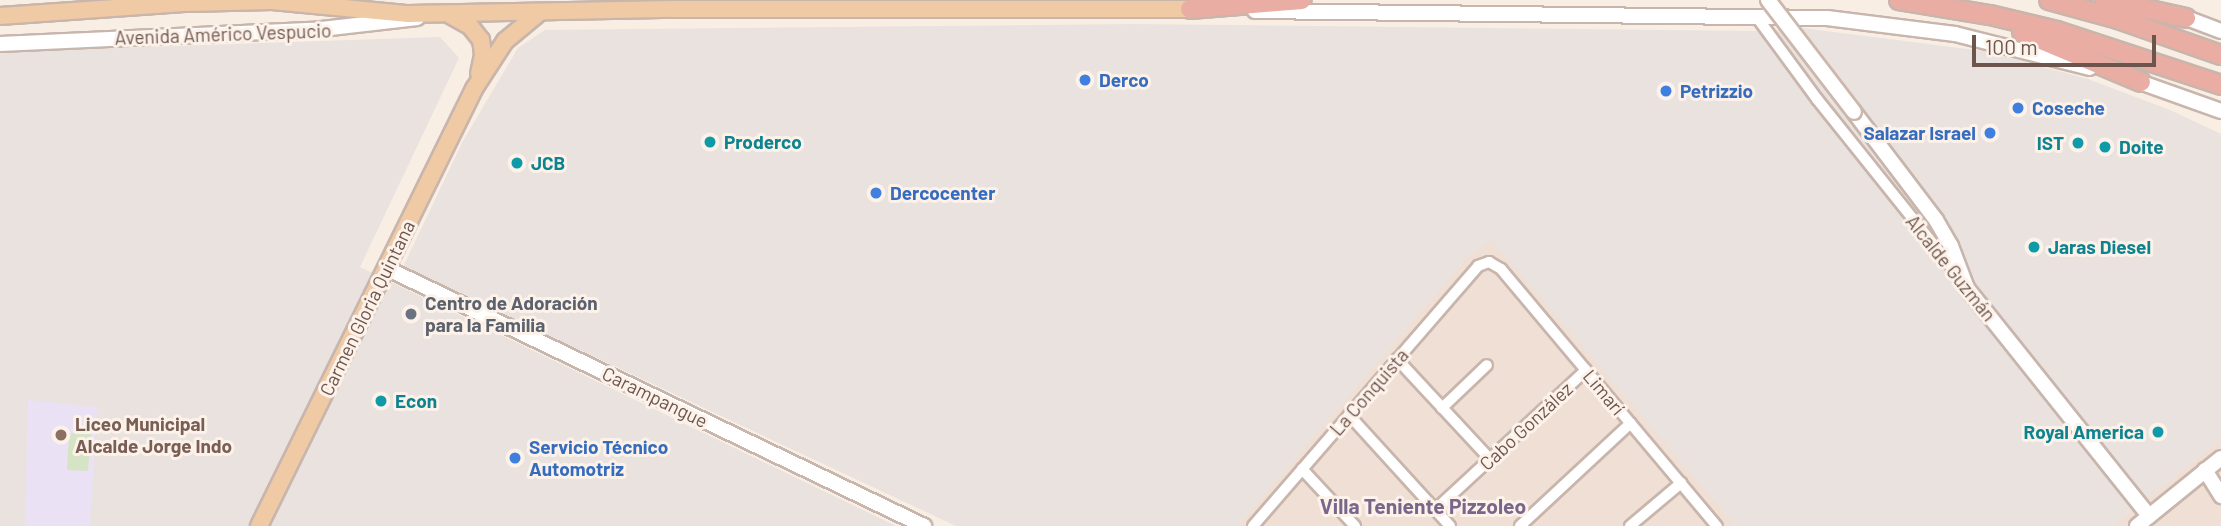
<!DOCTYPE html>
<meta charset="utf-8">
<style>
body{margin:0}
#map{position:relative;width:2221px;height:526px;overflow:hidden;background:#f8eee4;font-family:Barlow,sans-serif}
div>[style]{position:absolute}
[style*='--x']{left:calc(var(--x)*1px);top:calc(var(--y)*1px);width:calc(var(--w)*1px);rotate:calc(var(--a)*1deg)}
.residential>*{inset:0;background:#efdfd4}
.industrial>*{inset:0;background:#e9e2de}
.education>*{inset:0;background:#ebe1f5}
.green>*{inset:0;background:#d5e4c5}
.roads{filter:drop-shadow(2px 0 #c8b5ac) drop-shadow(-2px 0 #c8b5ac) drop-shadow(0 2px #c8b5ac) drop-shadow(0 -2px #c8b5ac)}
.street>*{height:10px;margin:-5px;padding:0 5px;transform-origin:5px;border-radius:5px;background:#fff}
.secondary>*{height:14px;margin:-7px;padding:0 7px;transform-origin:7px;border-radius:7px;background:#fff}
.primary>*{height:16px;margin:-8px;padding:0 8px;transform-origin:8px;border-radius:8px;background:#efcaa5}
.highway>*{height:18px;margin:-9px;padding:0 9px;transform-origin:9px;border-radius:9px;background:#eaada3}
.bridges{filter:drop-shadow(2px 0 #cdb7ad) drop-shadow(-2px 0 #cdb7ad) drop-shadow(0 2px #cdb7ad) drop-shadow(0 -2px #cdb7ad)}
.secondary-bridge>*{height:14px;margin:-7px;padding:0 7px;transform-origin:7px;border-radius:7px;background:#fff}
.dots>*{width:19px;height:19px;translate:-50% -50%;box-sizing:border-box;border:4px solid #fcf2ea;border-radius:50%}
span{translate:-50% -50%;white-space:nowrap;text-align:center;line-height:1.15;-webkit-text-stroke:6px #fcf2ea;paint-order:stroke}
.street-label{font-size:19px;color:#6d554d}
.shop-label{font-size:19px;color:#366cbe;font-weight:700}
.left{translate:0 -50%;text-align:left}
.right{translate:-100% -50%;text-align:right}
.culture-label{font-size:19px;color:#0d838f;font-weight:700}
.worship-label{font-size:19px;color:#5b616d;font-weight:700}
.education-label{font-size:19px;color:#785e54;font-weight:700}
.neighbourhood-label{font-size:21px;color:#79668a;font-weight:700}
.scale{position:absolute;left:1972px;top:35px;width:184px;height:32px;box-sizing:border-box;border:4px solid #6d554d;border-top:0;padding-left:9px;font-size:21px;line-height:24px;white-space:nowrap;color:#6d554d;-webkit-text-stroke:5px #fcf2ea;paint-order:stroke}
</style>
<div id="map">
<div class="residential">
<div style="clip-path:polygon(1491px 239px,1737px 526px,1237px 526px,1466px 258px)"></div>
<div style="clip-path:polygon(2221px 439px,2221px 526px,2112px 526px)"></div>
</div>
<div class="industrial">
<div style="clip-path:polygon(1133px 24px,1754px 31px,1802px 28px,1983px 51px,2088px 79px,2170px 110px,2221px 134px,2221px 439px,2112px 526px,1737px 526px,1491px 240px,1466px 258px,1237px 526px,956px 526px,403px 267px,463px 141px,518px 48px,545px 30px)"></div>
<div style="clip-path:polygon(440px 37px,459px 58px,360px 267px,896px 526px,0 526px,0 52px)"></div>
</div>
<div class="education">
<div style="clip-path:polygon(28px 400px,97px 407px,90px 526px,25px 526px)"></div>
</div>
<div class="green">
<div style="clip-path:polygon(69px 433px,91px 434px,88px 471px,67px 470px)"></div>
</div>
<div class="roads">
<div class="street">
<div style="--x:1756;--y:16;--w:103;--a:53.7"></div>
<div style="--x:1817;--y:99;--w:231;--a:51.3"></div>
<div style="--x:1397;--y:359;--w:137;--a:47.1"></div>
<div style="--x:1442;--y:408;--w:62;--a:-43.7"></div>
<div style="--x:1349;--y:415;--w:150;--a:47.7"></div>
<div style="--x:1302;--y:469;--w:78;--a:47.1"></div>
<div style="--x:1435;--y:510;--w:206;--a:-42.8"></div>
<div style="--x:1253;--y:526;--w:344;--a:-49.1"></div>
<div style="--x:1478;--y:266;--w:12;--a:-20"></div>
<div style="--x:1489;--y:262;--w:14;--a:30"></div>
<div style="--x:1501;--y:269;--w:336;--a:50"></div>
<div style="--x:1520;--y:526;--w:151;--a:-42.9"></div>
<div style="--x:1630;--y:526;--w:67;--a:-40.1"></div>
</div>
<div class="secondary">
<div style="--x:1255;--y:11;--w:572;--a:0.7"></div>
<div style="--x:1827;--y:18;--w:129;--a:7.1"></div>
<div style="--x:1955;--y:34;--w:139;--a:14.1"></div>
<div style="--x:2176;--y:14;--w:48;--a:20.7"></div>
<div style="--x:0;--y:44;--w:313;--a:-2.6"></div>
<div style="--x:313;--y:30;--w:105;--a:-6.6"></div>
<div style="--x:2134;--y:80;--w:92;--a:19.6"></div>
<div style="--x:1854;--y:112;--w:136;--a:52.8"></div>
<div style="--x:1936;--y:220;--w:30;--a:60"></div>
<div style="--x:1951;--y:246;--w:45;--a:69.1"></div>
<div style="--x:1967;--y:288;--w:292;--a:51.4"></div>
<div style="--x:386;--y:268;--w:597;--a:25.62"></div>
<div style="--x:2205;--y:470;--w:31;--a:58"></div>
<div style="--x:2137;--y:526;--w:108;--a:-39"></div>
</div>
<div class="primary">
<div style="--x:450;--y:15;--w:23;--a:29"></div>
<div style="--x:470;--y:26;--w:18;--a:52"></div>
<div style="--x:481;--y:40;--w:15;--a:82"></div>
<div style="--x:483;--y:55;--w:19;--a:102"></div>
<div style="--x:0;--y:16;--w:188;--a:-4"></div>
<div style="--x:188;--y:3;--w:84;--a:-1.4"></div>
<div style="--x:272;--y:1;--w:137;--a:5.5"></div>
<div style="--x:408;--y:14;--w:267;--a:-1.1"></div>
<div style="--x:675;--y:9;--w:515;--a:0"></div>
<div style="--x:259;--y:526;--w:487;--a:-63.8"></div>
<div style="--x:474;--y:89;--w:57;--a:-57.1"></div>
<div style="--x:505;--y:41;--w:45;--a:-39.6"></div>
</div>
<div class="highway">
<div style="--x:1899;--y:0;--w:92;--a:9.4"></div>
<div style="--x:1990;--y:15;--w:69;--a:13.4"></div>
<div style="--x:2057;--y:31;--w:173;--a:18.2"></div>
<div style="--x:2049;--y:0;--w:72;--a:15.4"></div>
<div style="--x:2118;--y:19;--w:109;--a:19.3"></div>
<div style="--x:2105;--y:0;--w:83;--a:12.5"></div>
<div style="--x:1190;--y:9;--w:112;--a:-4.6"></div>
<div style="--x:2022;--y:32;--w:129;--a:22.8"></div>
</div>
</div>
<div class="bridges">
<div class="secondary-bridge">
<div style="--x:1768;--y:0;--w:141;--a:52.5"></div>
</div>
</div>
<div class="dots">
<div style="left:1085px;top:80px;background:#3f7fe0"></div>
<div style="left:1666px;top:91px;background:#3f7fe0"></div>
<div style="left:2018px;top:108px;background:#3f7fe0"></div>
<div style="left:1990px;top:133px;background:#3f7fe0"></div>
<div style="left:710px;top:142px;background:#0f9aa8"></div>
<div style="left:2078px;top:143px;background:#0f9aa8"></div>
<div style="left:2105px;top:147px;background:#0f9aa8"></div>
<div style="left:517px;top:163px;background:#0f9aa8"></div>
<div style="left:876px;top:193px;background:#3f7fe0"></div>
<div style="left:2034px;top:247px;background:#0f9aa8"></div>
<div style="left:411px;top:314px;background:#6b7280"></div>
<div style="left:381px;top:401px;background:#0f9aa8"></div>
<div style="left:2158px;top:432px;background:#0f9aa8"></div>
<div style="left:61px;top:435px;background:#8d6e63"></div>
<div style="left:515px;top:458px;background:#3f7fe0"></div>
</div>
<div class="street-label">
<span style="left:223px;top:34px;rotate:-2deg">Avenida Américo Vespucio</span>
<span style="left:1951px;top:268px;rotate:51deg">Alcalde Guzmán</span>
<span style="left:367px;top:308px;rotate:-64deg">Carmen Gloria Quintana</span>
<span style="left:1369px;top:392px;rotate:-49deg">La Conquista</span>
<span style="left:1604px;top:392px;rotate:50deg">Limarí</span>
<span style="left:655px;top:397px;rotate:26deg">Carampangue</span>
<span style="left:1526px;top:426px;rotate:-43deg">Cabo González</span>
</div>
<div class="shop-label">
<span class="left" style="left:1099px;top:80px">Derco</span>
<span class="left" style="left:1680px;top:91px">Petrizzio</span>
<span class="left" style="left:2032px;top:108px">Coseche</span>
<span class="right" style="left:1976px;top:133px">Salazar Israel</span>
<span class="left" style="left:890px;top:193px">Dercocenter</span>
<span class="left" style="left:529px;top:458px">Servicio Técnico<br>Automotriz</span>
</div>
<div class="culture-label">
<span class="left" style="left:724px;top:142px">Proderco</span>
<span class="right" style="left:2064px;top:143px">IST</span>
<span class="left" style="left:2119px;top:147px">Doite</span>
<span class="left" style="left:531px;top:163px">JCB</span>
<span class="left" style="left:2048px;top:247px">Jaras Diesel</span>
<span class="left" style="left:395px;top:401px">Econ</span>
<span class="right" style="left:2144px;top:432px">Royal America</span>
</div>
<div class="worship-label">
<span class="left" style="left:425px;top:314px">Centro de Adoración<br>para la Familia</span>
</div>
<div class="education-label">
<span class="left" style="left:75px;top:435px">Liceo Municipal<br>Alcalde Jorge Indo</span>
</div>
<div class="neighbourhood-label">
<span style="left:1423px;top:506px">Villa Teniente Pizzoleo</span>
</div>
<div class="scale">100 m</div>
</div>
